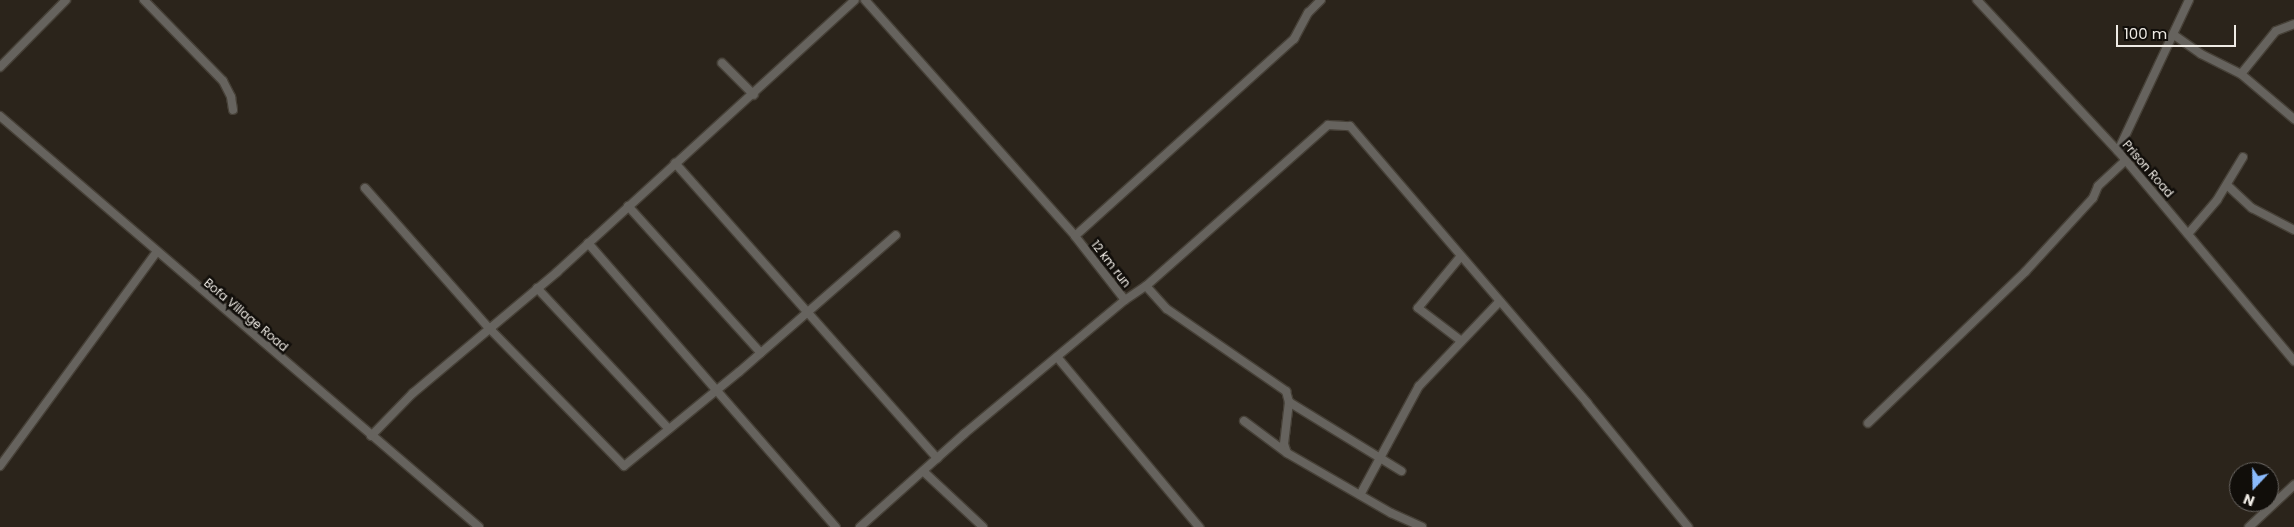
<!DOCTYPE html>
<style>
body{margin:0}
#map{position:relative;width:2294px;height:527px;overflow:hidden;background:#2b241b;font-family:Poppins,sans-serif}
div>[style]{position:absolute}
[style*='--x']{left:calc(var(--x)*1px);top:calc(var(--y)*1px);width:calc(var(--w)*1px);rotate:calc(var(--a)*1deg)}
.roads{filter:drop-shadow(1px 0 #464037) drop-shadow(-1px 0 #464037) drop-shadow(0 1px #464037) drop-shadow(0 -1px #464037)}
.minor>*{height:8px;margin:-4px;padding:0 4px;transform-origin:4px;border-radius:4px;background:#66635e}
span{translate:-50% -50%;white-space:nowrap;text-align:center;line-height:1.15;-webkit-text-stroke:5px #110e0a;paint-order:stroke}
.street-label{font-size:12px;color:#efebe5}
.north{position:absolute;left:2229px;top:462px;width:50px;height:50px;box-sizing:border-box;background:#110e0a;border:1px solid #6a6662;border-radius:50%;rotate:201deg;font-size:14px;font-weight:700;line-height:20px;text-align:center;color:#efebe5}
.north::after{content:'';display:block;margin:auto;width:18px;height:22px;background:#8abafc;clip-path:polygon(50% 0,100% 100%,50% 72%,0 100%)}
.scale{position:absolute;left:2116px;top:25px;width:120px;height:22px;box-sizing:border-box;border:2px solid #efebe5;border-top:0;padding-left:6px;font-size:15px;line-height:18px;white-space:nowrap;color:#efebe5;-webkit-text-stroke:4px #110e0a;paint-order:stroke}
</style>
<div id="map">
<div class="roads">
<div class="minor">
<div style="--x:144;--y:0;--w:113;--a:45.7"></div>
<div style="--x:223;--y:81;--w:18;--a:63"></div>
<div style="--x:231;--y:97;--w:13;--a:81"></div>
<div style="--x:865;--y:0;--w:316;--a:48.3"></div>
<div style="--x:1977;--y:0;--w:207;--a:47"></div>
<div style="--x:2118;--y:151;--w:274;--a:50"></div>
<div style="--x:2174;--y:35;--w:33;--a:35"></div>
<div style="--x:2201;--y:54;--w:45;--a:26.6"></div>
<div style="--x:2241;--y:74;--w:70;--a:40.3"></div>
<div style="--x:722;--y:63;--w:45;--a:45"></div>
<div style="--x:0;--y:67;--w:94;--a:-45.4"></div>
<div style="--x:2241;--y:74;--w:55;--a:-50.9"></div>
<div style="--x:2276;--y:31;--w:19;--a:-21"></div>
<div style="--x:0;--y:116;--w:631;--a:40.63"></div>
<div style="--x:2118;--y:151;--w:167;--a:-64.8"></div>
<div style="--x:675;--y:163;--w:395;--a:48.4"></div>
<div style="--x:2227;--y:185;--w:34;--a:43"></div>
<div style="--x:2252;--y:208;--w:47;--a:27.6"></div>
<div style="--x:365;--y:188;--w:187;--a:48.5"></div>
<div style="--x:489;--y:328;--w:193;--a:45.6"></div>
<div style="--x:624;--y:466;--w:149;--a:-39.3"></div>
<div style="--x:739;--y:372;--w:208;--a:-41.1"></div>
<div style="--x:628;--y:206;--w:198;--a:47.9"></div>
<div style="--x:2188;--y:234;--w:45;--a:-49.5"></div>
<div style="--x:2217;--y:200;--w:50;--a:-58.8"></div>
<div style="--x:588;--y:243;--w:377;--a:48.9"></div>
<div style="--x:1146;--y:286;--w:31;--a:48"></div>
<div style="--x:1167;--y:309;--w:145;--a:34.6"></div>
<div style="--x:1286;--y:391;--w:11;--a:75"></div>
<div style="--x:1289;--y:402;--w:42;--a:96.8"></div>
<div style="--x:1284;--y:444;--w:9;--a:72"></div>
<div style="--x:1287;--y:453;--w:120;--a:30"></div>
<div style="--x:1391;--y:513;--w:34;--a:24"></div>
<div style="--x:537;--y:288;--w:193;--a:46.9"></div>
<div style="--x:1125;--y:300;--w:25;--a:-34"></div>
<div style="--x:1146;--y:286;--w:243;--a:-41.5"></div>
<div style="--x:1328;--y:125;--w:22;--a:3"></div>
<div style="--x:1350;--y:126;--w:365;--a:49.4"></div>
<div style="--x:1587;--y:403;--w:160;--a:50.8"></div>
<div style="--x:1460;--y:340;--w:53;--a:-142.7"></div>
<div style="--x:1418;--y:308;--w:67;--a:-50.4"></div>
<div style="--x:1057;--y:357;--w:222;--a:50.1"></div>
<div style="--x:1289;--y:402;--w:132;--a:31.6"></div>
<div style="--x:1244;--y:421;--w:54;--a:36.7"></div>
<div style="--x:1868;--y:423;--w:218;--a:-43.9"></div>
<div style="--x:2025;--y:272;--w:100;--a:-47.4"></div>
<div style="--x:2093;--y:198;--w:13;--a:-67"></div>
<div style="--x:2098;--y:186;--w:38;--a:-43"></div>
<div style="--x:371;--y:436;--w:60;--a:-45.7"></div>
<div style="--x:413;--y:393;--w:188;--a:-40"></div>
<div style="--x:557;--y:272;--w:403;--a:-42.4"></div>
<div style="--x:0;--y:466;--w:264;--a:-53.8"></div>
<div style="--x:923;--y:471;--w:82;--a:43"></div>
<div style="--x:1360;--y:495;--w:124;--a:-61.6"></div>
<div style="--x:1419;--y:386;--w:117;--a:-46.4"></div>
<div style="--x:860;--y:527;--w:140;--a:-41.8"></div>
<div style="--x:964;--y:434;--w:209;--a:-39.8"></div>
<div style="--x:1125;--y:300;--w:81;--a:-128"></div>
<div style="--x:1075;--y:236;--w:295;--a:-42"></div>
<div style="--x:1294;--y:39;--w:30;--a:-62"></div>
<div style="--x:1308;--y:13;--w:18;--a:-45"></div>
<div style="--x:2249;--y:527;--w:62;--a:-43"></div>
</div>
</div>
<div class="street-label">
<span style="left:2148px;top:169px;rotate:49deg">Prison Road</span>
<span style="left:1111px;top:264px;rotate:52deg">12 km run</span>
<span style="left:246px;top:315px;rotate:40deg">Bofa Village Road</span>
</div>
<div class="north">N</div>
<div class="scale">100 m</div>
</div>
